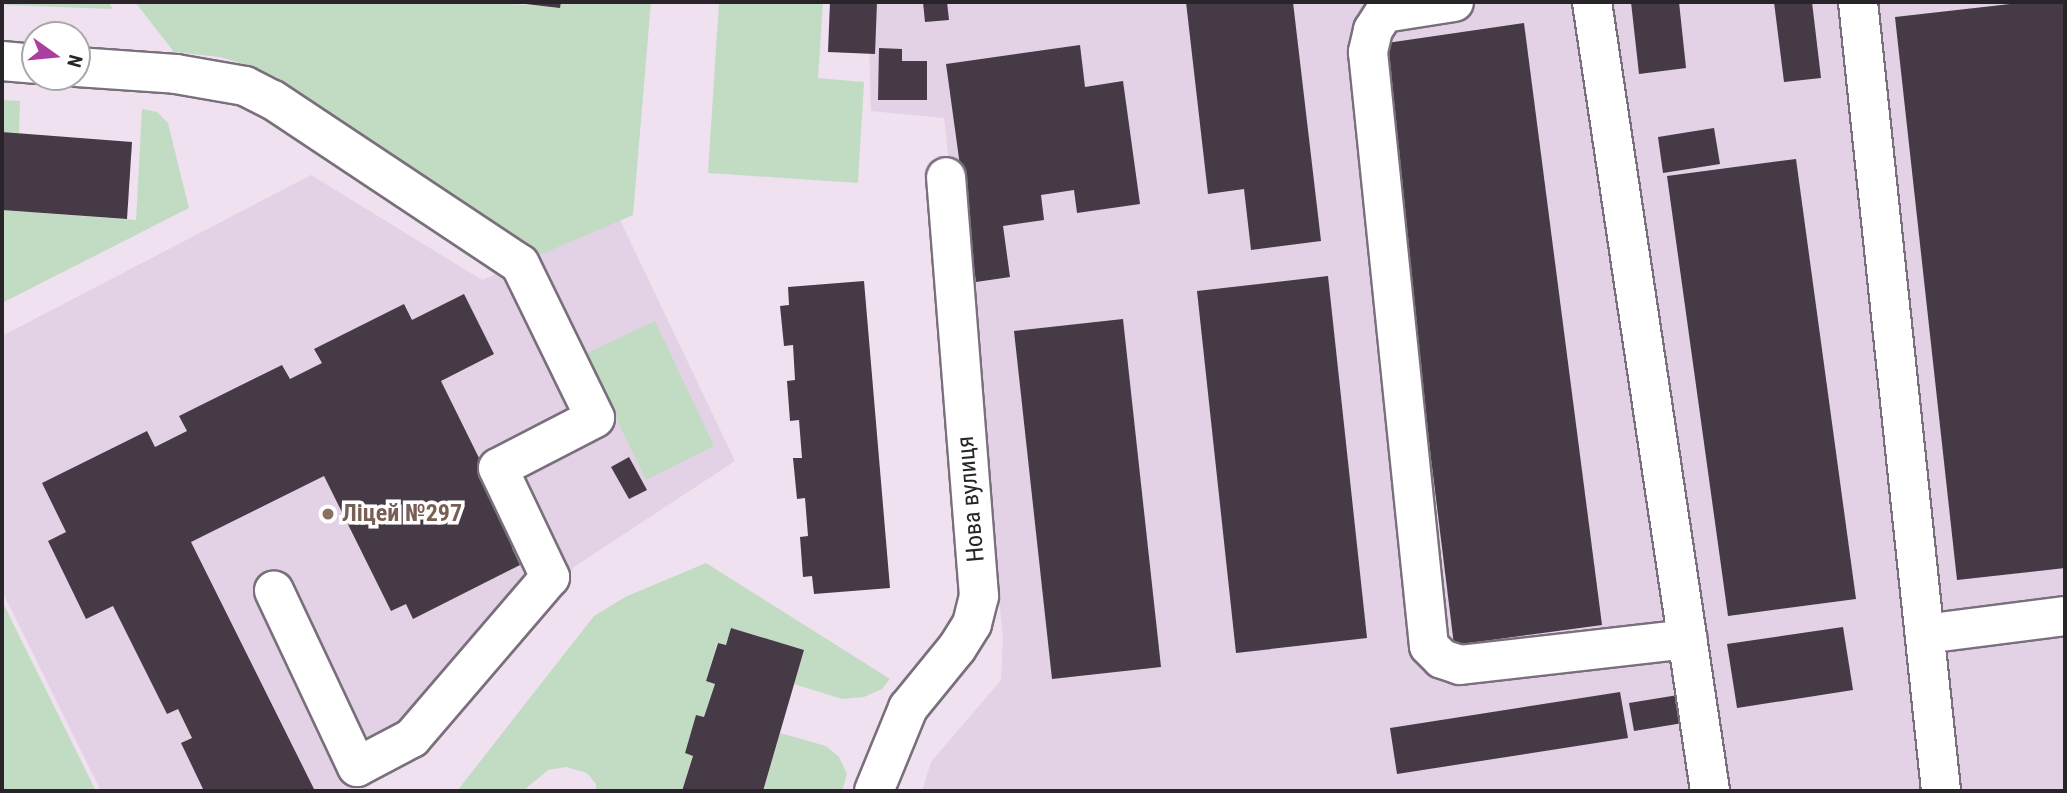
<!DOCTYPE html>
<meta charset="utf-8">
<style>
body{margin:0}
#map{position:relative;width:2067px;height:793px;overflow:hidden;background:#efe1f0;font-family:"Roboto Condensed",sans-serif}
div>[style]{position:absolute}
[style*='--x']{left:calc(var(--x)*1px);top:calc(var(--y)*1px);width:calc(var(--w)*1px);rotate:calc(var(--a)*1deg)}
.built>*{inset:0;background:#e3d1e5}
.green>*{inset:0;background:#c2dcc4}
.building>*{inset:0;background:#453a46}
.roads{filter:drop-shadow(2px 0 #7a6f7c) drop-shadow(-2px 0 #7a6f7c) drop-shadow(0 2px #7a6f7c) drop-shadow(0 -2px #7a6f7c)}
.minor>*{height:38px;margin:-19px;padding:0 19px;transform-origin:19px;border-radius:19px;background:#fff}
.dots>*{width:19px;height:19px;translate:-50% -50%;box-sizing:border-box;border:4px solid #fff;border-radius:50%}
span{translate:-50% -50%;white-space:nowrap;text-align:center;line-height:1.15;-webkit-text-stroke:7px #fff;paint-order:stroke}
.street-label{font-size:24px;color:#282429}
.education-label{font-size:24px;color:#785e54;font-weight:700}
.left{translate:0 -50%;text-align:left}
.frame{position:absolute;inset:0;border:4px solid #282429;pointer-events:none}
.north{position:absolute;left:21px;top:21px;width:70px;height:70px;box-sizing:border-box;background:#fff;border:2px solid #a9a7a9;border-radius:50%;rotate:105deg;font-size:19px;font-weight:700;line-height:28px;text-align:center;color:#282429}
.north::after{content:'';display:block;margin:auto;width:24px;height:32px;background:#aa3f9f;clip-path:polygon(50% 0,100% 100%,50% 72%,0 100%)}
</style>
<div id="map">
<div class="built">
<div style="clip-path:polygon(868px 2px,2065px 2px,2065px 791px,922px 791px,931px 762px,1001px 680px,1003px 635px,944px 118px,871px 111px)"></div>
<div style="clip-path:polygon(311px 175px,482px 280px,620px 220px,735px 461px,574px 567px,423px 753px,356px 791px,101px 791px,2px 591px,2px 336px)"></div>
</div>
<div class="green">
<div style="clip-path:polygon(5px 2px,108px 2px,113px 9px,5px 5px)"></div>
<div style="clip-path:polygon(135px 2px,477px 2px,560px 7px,561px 2px,651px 2px,633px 215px,540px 255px,250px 66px,220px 57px,174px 52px)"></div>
<div style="clip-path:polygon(719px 2px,823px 2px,818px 78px,864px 82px,858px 183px,708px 173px)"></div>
<div style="clip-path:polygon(2px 100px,20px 101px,19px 133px,2px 132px)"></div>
<div style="clip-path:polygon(142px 109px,157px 112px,168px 123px,189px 208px,2px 303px,2px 210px,136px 220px)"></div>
<div style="clip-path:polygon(655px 321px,714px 446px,646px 480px,585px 354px)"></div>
<div style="clip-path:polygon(706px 563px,890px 679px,882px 689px,864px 697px,842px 699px,794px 684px,804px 650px,731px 628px,726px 645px,717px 643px,706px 681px,715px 684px,704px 717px,696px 715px,685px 753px,693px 756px,682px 791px,596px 791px,596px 784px,587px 773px,566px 767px,548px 770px,523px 791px,457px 791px,594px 616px,625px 597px)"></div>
<div style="clip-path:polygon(2px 601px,96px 791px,2px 791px)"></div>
<div style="clip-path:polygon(780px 733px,826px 746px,839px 757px,847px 774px,842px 791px,763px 791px)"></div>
</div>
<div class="building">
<div style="clip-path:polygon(507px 2px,561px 2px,560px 8px)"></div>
<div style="clip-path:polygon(830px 2px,877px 2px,875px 54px,828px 52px)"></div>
<div style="clip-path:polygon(923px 2px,947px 2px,949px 20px,925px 22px)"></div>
<div style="clip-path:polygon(1186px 2px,1293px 2px,1321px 241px,1251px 250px,1244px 189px,1208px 194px)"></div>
<div style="clip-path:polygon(1631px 2px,1679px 2px,1686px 68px,1639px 74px)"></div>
<div style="clip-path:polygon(1774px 2px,1812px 2px,1821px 78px,1784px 82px)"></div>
<div style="clip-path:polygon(2028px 2px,2065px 2px,2065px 568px,1957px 580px,1895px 17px)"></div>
<div style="clip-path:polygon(1524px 23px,1602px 625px,1454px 645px,1380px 44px)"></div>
<div style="clip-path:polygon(1080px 45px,1085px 87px,1123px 81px,1140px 204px,1077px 213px,1074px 190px,1041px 195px,1044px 220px,1003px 226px,1010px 277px,976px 282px,946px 64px)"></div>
<div style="clip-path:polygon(879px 48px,902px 49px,902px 61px,927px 61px,927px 100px,878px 100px)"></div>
<div style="clip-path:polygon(1714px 128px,1720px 164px,1663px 173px,1658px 137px)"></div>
<div style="clip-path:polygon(2px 132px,132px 142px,127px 219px,2px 210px)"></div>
<div style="clip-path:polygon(1796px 159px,1856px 599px,1728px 616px,1667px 176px)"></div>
<div style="clip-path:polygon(1328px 276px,1367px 638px,1236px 653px,1197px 291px)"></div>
<div style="clip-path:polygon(864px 281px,890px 588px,814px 594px,812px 576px,803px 577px,800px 537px,808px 536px,805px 498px,797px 499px,793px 458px,802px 458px,799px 420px,790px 421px,787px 381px,795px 380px,793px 345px,784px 346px,780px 306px,789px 305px,788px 287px)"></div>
<div style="clip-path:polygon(464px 294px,494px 354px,441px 381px,521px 543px,512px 548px,520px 565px,413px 619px,406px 604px,391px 611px,324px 476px,191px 542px,315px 791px,204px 791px,181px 743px,192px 738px,178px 709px,167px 714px,113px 606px,86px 619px,48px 541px,66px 532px,42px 483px,147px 431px,155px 447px,187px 431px,179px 416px,282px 365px,290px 379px,322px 363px,314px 349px,404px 304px,412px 320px)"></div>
<div style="clip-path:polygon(1123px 319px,1161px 667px,1052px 679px,1014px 331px)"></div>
<div style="clip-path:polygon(629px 457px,647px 490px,629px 499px,611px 467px)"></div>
<div style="clip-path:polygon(1843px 627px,1853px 690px,1737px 708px,1727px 644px)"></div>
<div style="clip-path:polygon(731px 628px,804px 650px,763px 791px,682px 791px,693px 756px,685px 753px,696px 715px,704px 717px,715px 684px,706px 681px,718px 643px,726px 645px)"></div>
<div style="clip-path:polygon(1620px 692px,1628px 738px,1397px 774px,1390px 728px)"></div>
<div style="clip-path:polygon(1678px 695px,1683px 723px,1634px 731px,1629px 703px)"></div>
</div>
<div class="roads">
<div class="minor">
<div style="--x:1454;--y:2;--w:71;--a:171.1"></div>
<div style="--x:1384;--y:13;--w:20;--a:123"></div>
<div style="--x:1373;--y:30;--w:23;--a:103"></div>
<div style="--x:1368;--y:52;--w:597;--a:84.14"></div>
<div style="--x:1429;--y:646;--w:18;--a:45"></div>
<div style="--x:1442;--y:659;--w:19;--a:18"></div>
<div style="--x:1460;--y:665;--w:229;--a:-6.5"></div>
<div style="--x:1592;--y:2;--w:798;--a:81.49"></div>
<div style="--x:1858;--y:2;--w:793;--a:83.99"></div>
<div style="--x:2;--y:61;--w:33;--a:5"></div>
<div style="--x:77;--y:67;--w:99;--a:4"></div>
<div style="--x:176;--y:74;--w:70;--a:9.9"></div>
<div style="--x:245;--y:86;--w:31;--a:27"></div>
<div style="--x:273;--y:100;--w:296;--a:33.6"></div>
<div style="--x:520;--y:264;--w:171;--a:64"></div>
<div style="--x:595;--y:418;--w:109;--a:152.7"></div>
<div style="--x:498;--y:468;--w:121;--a:64.5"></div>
<div style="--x:550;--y:577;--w:212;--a:130.6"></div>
<div style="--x:412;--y:738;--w:62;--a:152.2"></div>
<div style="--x:357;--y:767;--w:195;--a:-115.2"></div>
<div style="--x:1925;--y:634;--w:141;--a:-7.3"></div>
<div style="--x:874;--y:791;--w:90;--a:-67.7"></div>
<div style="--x:908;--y:708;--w:77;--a:-50.8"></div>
<div style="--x:957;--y:648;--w:28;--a:-58"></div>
<div style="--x:972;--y:624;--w:29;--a:-76"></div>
<div style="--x:979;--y:596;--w:420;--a:-94.5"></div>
</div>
</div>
<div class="dots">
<div style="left:328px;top:514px;background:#8d6e63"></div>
</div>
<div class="street-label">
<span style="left:971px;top:499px;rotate:-95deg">Нова вулиця</span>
</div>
<div class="education-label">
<span class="left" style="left:342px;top:514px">Ліцей №297</span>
</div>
<div class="frame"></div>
<div class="north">N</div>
</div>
